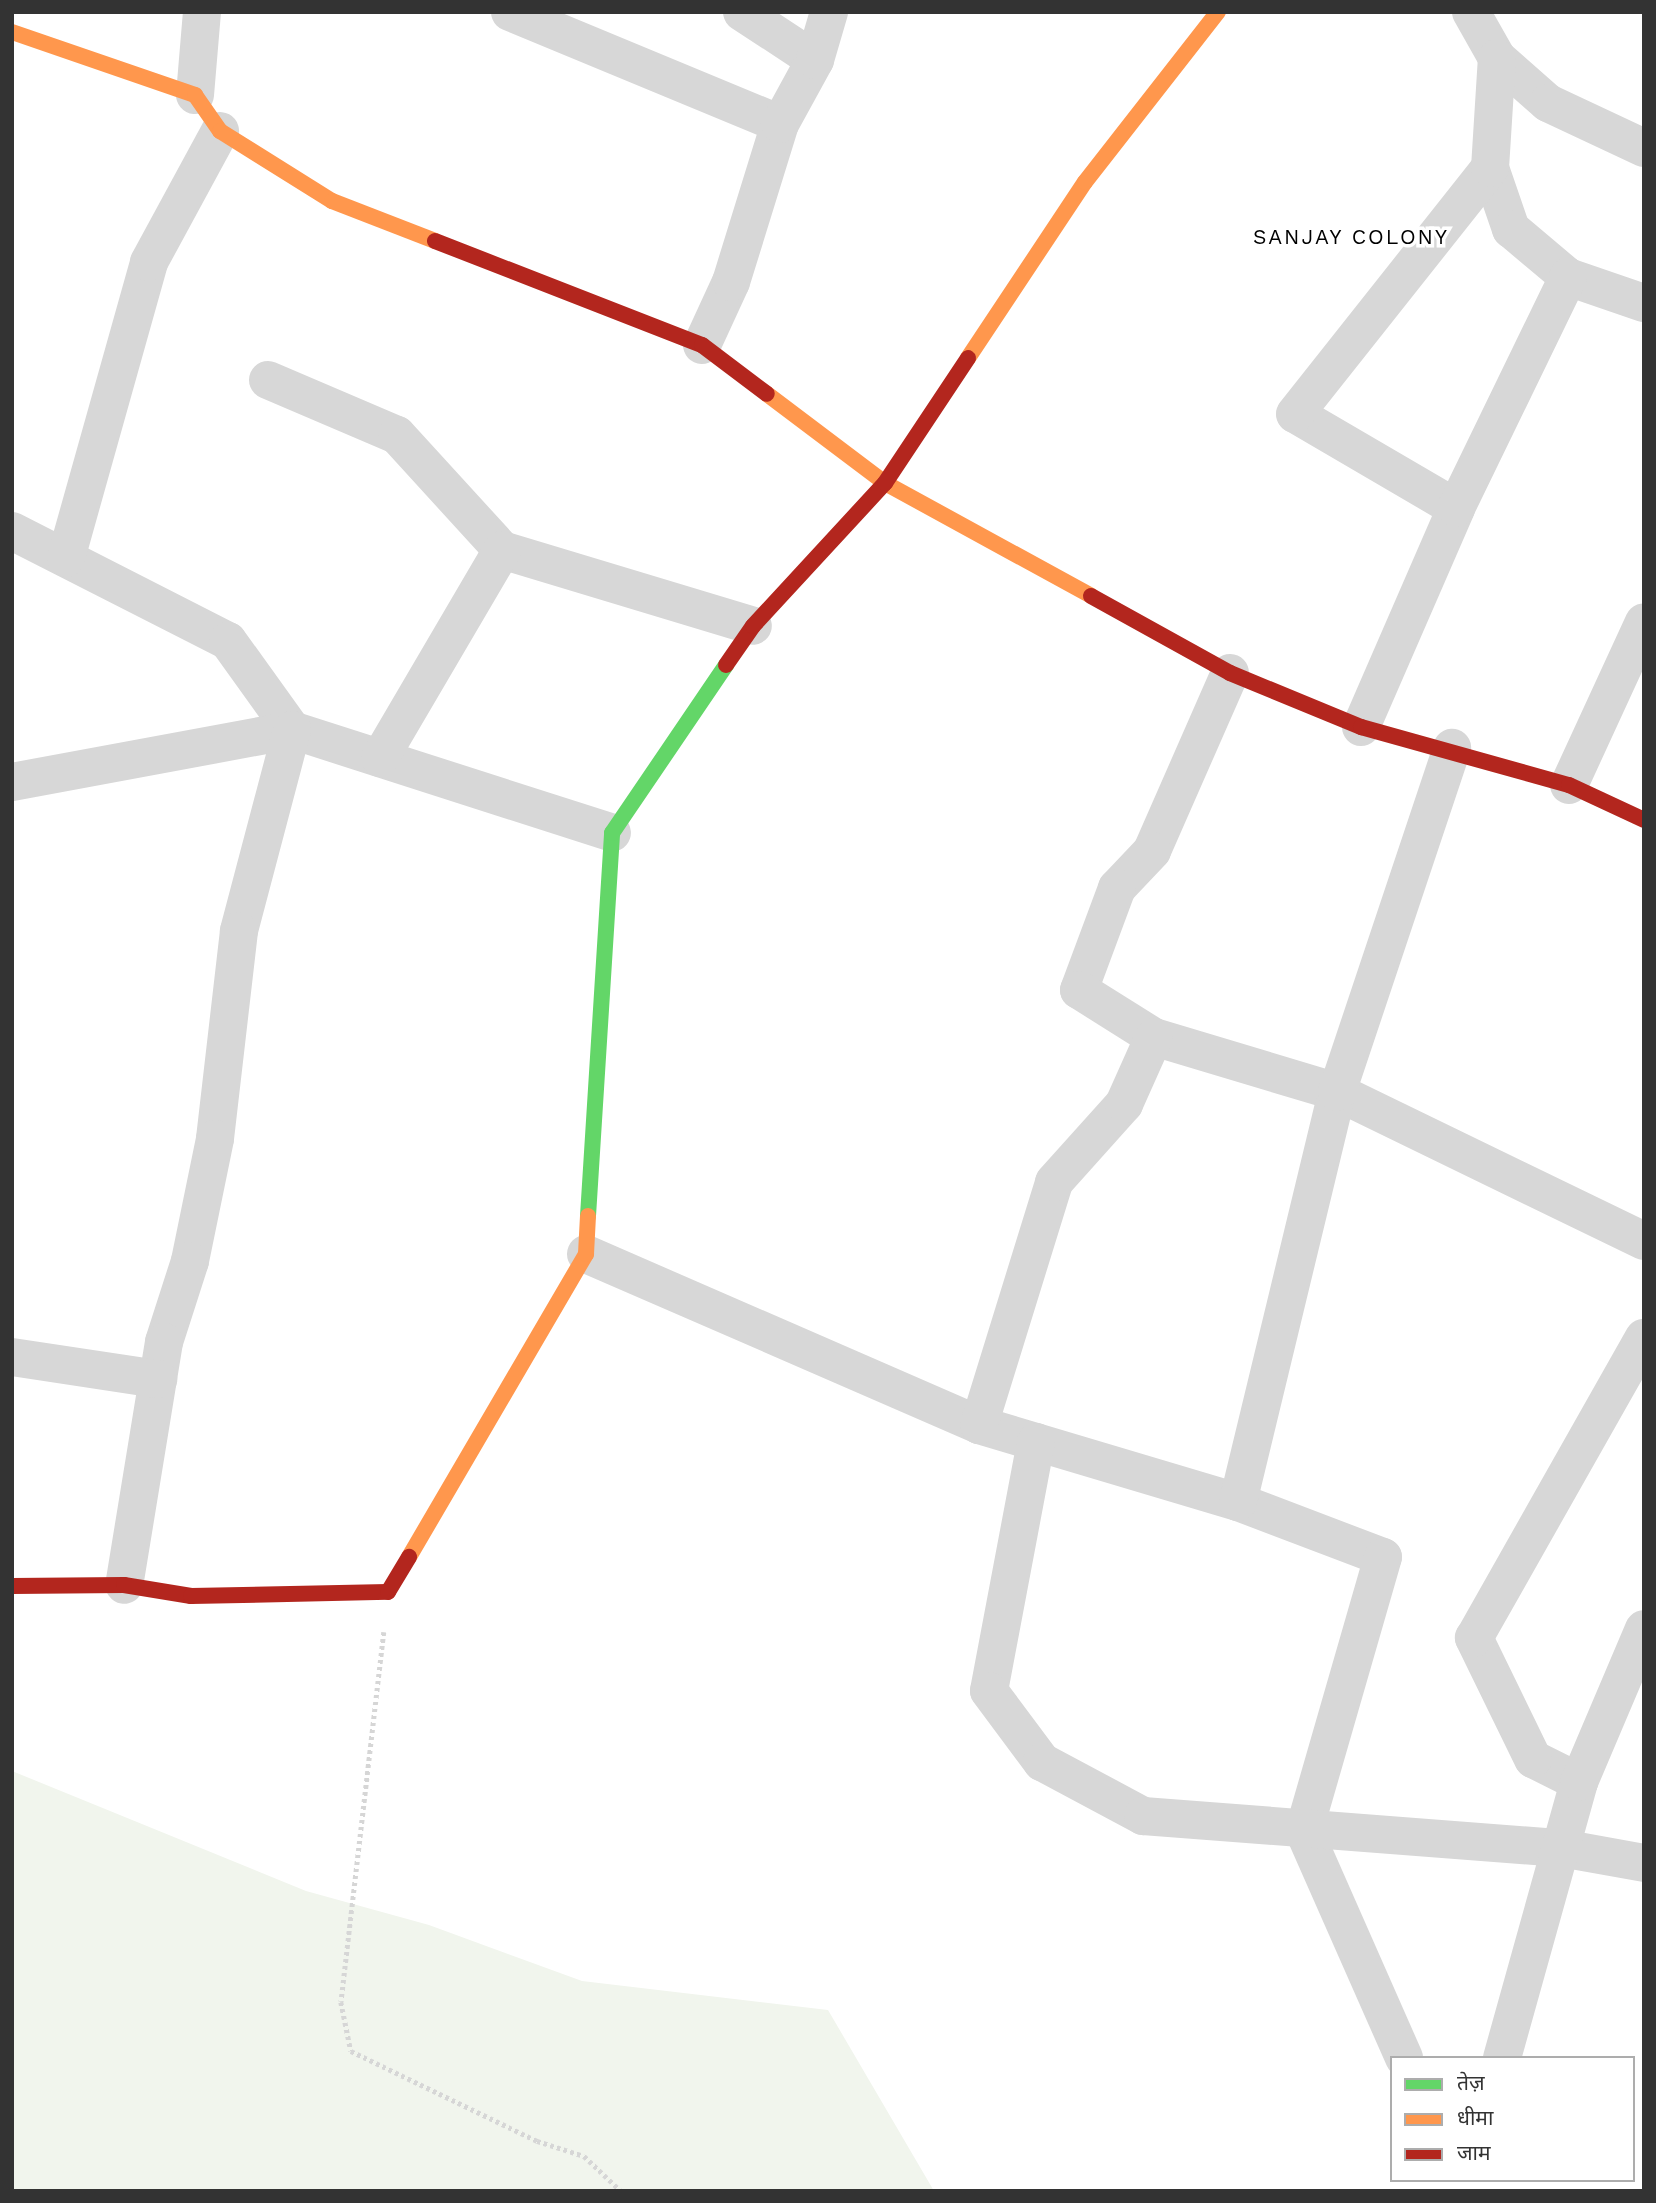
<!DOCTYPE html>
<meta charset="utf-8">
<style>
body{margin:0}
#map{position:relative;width:1656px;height:2203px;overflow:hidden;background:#fff;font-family:"Work Sans","Noto Sans Devanagari",sans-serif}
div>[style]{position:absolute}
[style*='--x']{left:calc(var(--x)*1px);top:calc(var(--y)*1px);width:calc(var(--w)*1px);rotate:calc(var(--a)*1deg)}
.green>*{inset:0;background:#f1f5ed}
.path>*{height:4.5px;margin-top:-2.25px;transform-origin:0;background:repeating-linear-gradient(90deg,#d6d6d6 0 3.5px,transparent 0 7px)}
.street>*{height:38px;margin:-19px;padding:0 19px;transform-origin:19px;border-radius:19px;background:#d7d7d7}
.fast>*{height:16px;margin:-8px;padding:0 8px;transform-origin:8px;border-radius:8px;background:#63d668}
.slow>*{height:16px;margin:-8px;padding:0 8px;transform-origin:8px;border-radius:8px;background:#ff974d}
.jam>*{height:16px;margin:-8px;padding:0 8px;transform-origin:8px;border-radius:8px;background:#b3261e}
span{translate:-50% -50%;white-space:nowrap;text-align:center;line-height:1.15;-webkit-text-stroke:7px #fff;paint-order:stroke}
.neighbourhood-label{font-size:21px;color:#000;letter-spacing:2px}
.frame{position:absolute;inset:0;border:14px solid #333;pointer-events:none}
.legend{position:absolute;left:1390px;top:2056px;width:245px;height:126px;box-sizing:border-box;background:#fff;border:2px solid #adadad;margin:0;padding:9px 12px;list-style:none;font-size:21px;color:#333}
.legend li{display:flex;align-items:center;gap:14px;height:35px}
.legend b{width:35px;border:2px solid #adadad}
</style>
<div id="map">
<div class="green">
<div style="clip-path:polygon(12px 1771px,306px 1891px,429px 1925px,582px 1981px,828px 2010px,934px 2191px,12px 2191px)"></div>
</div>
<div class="path">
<div style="--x:384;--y:1632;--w:372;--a:96.6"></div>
<div style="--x:341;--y:2002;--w:50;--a:78.5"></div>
<div style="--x:351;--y:2051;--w:207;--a:25.8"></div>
<div style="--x:537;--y:2141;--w:49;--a:17.7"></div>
<div style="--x:584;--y:2156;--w:51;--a:43.4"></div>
</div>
<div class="street">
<div style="--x:510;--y:12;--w:292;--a:22.5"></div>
<div style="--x:742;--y:12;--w:87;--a:33.3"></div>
<div style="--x:1471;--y:12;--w:53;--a:60.5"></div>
<div style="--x:1497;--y:58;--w:68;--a:41.4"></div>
<div style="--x:1548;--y:103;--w:106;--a:25.1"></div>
<div style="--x:195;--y:95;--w:83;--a:-85.2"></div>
<div style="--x:1490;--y:168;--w:65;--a:71"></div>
<div style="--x:1511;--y:229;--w:75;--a:40.1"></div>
<div style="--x:1568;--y:277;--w:80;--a:18.9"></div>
<div style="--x:702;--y:345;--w:69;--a:-65.3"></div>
<div style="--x:731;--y:282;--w:165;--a:-72.8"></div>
<div style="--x:780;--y:124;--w:73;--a:-61.3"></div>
<div style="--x:815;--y:60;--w:50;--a:-73.7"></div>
<div style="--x:268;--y:380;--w:140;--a:23.1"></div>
<div style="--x:397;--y:435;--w:156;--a:47.6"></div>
<div style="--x:502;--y:550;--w:262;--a:16.8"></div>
<div style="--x:1456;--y:508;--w:186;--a:-149.7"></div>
<div style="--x:1295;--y:414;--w:314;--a:-51.6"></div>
<div style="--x:1490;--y:168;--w:110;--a:-86.4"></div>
<div style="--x:12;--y:531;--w:242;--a:27"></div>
<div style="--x:228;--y:641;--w:110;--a:54.3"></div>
<div style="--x:292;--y:730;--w:336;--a:17.8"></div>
<div style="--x:66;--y:558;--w:307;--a:-74.3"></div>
<div style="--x:149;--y:262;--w:149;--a:-61.5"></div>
<div style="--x:1230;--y:673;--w:194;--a:113.7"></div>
<div style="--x:1152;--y:851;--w:51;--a:133.4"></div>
<div style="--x:1117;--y:888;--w:109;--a:110.4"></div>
<div style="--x:1079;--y:990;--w:89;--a:32.1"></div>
<div style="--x:1154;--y:1037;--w:191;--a:16.7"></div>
<div style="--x:1337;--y:1092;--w:341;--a:25.9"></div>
<div style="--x:1361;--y:727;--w:239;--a:-66.5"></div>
<div style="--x:1456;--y:508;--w:257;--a:-64.1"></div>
<div style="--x:380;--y:758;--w:241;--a:-59.6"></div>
<div style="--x:12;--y:782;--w:285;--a:-10.5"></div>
<div style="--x:292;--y:730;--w:208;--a:104.8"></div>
<div style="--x:239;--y:931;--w:209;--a:96.6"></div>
<div style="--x:215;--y:1139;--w:125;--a:101.6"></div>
<div style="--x:190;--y:1261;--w:85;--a:107.8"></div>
<div style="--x:164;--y:1342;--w:246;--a:99.3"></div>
<div style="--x:1569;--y:785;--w:179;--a:-65.3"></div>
<div style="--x:586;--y:1254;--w:429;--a:23.5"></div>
<div style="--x:979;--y:1425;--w:270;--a:16.6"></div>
<div style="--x:1238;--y:1502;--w:155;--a:20.8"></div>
<div style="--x:1383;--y:1557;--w:285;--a:106.1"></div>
<div style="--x:1304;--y:1831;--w:248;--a:66.2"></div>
<div style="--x:12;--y:1357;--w:148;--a:8.6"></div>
<div style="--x:979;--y:1425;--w:254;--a:-72.8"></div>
<div style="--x:1054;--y:1182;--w:105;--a:-48.1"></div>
<div style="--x:1124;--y:1104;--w:73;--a:-65.9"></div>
<div style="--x:1036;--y:1442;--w:253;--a:100.7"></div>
<div style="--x:989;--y:1691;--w:89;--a:53.3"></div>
<div style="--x:1042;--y:1762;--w:115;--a:28.1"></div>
<div style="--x:1143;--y:1816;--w:419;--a:4.4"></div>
<div style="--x:1561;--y:1848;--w:84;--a:10.2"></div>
<div style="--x:1238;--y:1502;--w:422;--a:-76.4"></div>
<div style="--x:1337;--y:1092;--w:363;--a:-71.5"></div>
<div style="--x:1579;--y:1782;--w:51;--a:-153.4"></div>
<div style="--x:1533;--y:1759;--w:135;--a:-116"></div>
<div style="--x:1474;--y:1638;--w:345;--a:-60.5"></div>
<div style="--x:1502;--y:2058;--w:287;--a:-74.4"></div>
<div style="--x:1579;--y:1782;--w:166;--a:-67"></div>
</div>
<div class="fast">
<div style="--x:588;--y:1216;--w:384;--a:-86.4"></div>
<div style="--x:612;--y:833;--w:203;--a:-55.8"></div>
</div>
<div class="slow">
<div style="--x:12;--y:32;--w:194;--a:19"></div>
<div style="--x:195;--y:95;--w:44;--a:55.2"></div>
<div style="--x:220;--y:131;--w:132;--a:32"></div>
<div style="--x:332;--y:201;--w:110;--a:21.2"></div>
<div style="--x:968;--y:358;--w:211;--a:-56.4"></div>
<div style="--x:1085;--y:182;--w:216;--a:-52"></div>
<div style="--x:767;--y:394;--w:148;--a:37"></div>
<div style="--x:885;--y:483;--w:235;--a:28.7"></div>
<div style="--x:409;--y:1557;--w:351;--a:-59.7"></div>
<div style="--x:586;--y:1254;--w:38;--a:-87"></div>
</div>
<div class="jam">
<div style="--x:435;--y:241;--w:287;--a:21.3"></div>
<div style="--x:702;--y:345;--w:81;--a:37"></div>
<div style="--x:1091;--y:596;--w:159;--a:29"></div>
<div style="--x:1230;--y:673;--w:142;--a:22.4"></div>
<div style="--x:1361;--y:727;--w:216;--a:15.6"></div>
<div style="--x:1569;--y:785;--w:83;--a:25"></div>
<div style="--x:726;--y:665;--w:47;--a:-55.3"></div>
<div style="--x:753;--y:626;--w:195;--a:-47.3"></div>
<div style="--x:885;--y:483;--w:150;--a:-56.4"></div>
<div style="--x:12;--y:1586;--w:112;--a:-0.5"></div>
<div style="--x:124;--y:1585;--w:68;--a:9.3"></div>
<div style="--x:191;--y:1596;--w:197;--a:-1.2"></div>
<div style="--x:388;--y:1592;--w:41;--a:-59"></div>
</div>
<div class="neighbourhood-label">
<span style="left:1351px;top:237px">SANJAY COLONY</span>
</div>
<div class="frame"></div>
<ul class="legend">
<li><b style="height:9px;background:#63d668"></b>तेज़</li>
<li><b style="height:9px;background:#ff974d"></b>धीमा</li>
<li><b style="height:9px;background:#b3261e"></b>जाम</li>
</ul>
</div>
